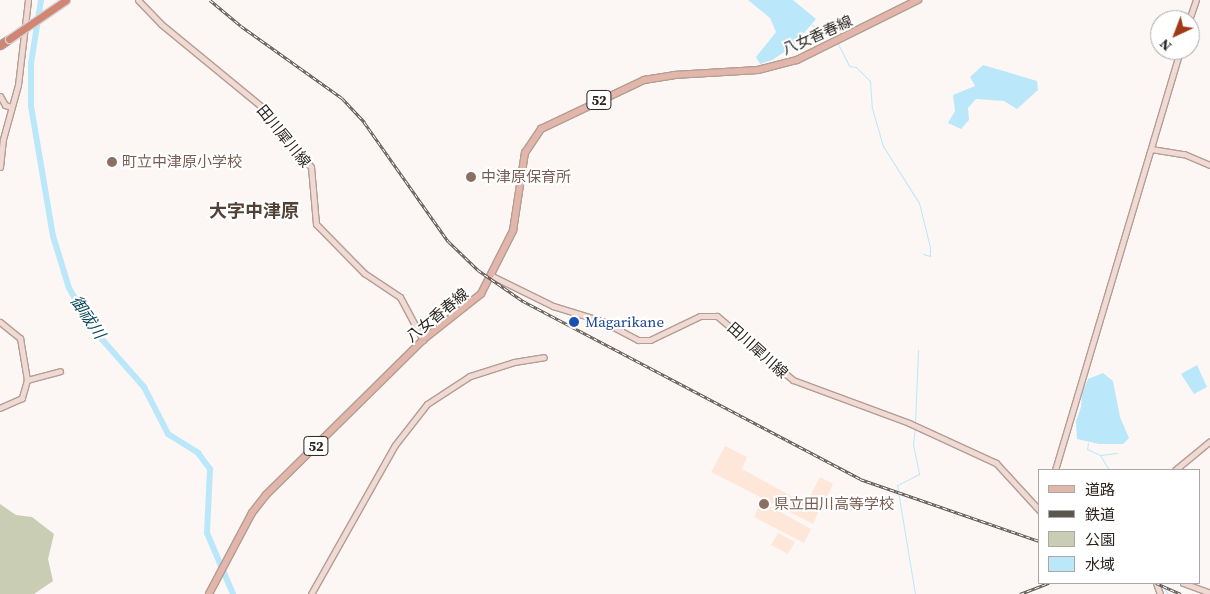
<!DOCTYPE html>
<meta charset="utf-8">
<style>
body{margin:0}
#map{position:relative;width:1210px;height:594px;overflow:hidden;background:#fcf7f4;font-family:"Source Serif 4","Noto Sans JP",serif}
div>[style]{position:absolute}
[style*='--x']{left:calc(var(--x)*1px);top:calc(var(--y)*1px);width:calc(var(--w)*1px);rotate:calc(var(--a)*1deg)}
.built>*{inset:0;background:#fee7d9}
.green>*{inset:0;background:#c8cdb4}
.water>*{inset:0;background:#bbe7fa}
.stream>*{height:1px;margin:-0.5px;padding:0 0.5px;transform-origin:0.5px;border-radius:0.5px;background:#bbe7fa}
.river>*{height:6px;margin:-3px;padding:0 3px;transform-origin:3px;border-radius:3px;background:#bbe7fa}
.roads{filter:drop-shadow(1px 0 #b39e91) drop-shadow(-1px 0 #b39e91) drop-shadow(0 1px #b39e91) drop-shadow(0 -1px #b39e91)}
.secondary>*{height:5px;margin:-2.5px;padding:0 2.5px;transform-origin:2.5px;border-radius:2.5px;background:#f1dad5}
.primary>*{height:5.5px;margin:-2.75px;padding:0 2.75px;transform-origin:2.75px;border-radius:2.75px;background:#e3b6ac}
.highway>*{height:7px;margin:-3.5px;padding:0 3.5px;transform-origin:3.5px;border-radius:3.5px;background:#d18574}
.rail>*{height:3px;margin-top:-1.5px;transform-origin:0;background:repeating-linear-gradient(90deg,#fff 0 4px,#5c5651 0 8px);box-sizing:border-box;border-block:1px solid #5c5651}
.bridges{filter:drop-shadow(1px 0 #d4d3d2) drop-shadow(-1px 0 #d4d3d2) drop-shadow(0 1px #d4d3d2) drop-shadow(0 -1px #d4d3d2)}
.highway-bridge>*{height:7px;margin:-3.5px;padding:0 3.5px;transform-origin:3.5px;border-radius:3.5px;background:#d18574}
.dots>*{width:14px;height:14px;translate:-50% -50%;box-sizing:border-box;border:2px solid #fff;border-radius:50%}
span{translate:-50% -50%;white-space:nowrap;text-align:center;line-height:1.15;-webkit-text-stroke:4px #fff;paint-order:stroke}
.shield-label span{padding:1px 4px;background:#fff;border:1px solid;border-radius:4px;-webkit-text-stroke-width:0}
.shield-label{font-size:14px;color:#2a231e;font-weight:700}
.street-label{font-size:15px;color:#2a231e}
.education-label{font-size:15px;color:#785e54}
.left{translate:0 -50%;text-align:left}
.transit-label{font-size:15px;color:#164399}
.water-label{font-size:16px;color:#064558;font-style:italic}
.quarter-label{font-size:18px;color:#524136;font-weight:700}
.legend{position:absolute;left:1038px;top:469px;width:162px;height:115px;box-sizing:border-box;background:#fff;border:1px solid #aaa7a5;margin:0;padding:6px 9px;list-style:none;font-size:15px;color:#2a231e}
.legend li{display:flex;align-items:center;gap:10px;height:25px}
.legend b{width:25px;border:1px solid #aaa7a5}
.north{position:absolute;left:1150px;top:10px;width:50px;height:50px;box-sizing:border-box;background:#fff;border:1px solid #aaa7a5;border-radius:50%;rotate:223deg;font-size:14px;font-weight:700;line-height:20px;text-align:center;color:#2a231e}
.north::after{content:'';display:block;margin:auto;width:18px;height:22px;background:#a03916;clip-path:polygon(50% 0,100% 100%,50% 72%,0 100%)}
</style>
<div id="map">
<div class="built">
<div style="clip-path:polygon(725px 446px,747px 457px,742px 469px,819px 511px,813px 524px,711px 472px)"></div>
<div style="clip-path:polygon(820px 477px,833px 484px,823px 505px,809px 498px)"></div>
<div style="clip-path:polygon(761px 501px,811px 529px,804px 543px,754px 517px)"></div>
<div style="clip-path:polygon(778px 533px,795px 542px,788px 554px,771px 545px)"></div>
</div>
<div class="green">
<div style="clip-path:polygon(0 504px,16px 515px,32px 517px,54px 534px,48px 559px,53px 581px,34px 594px,0 594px)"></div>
</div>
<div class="water">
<div style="clip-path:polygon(748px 0,793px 0,816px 19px,792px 47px,772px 60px,760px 64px,756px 57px,776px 32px,770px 18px)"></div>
<div style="clip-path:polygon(983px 65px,1037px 81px,1038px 90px,1017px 109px,1004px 101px,976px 99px,968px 108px,969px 120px,961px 129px,948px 123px,955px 111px,953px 95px,975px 86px,970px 77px)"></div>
<div style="clip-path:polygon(1197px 365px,1207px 387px,1194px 394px,1181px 374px)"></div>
<div style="clip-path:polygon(1103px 373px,1113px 381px,1120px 417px,1129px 438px,1123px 444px,1099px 444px,1077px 439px,1076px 421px,1081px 407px,1082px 393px,1088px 379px)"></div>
</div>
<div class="stream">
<div style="--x:811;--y:25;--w:23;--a:15"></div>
<div style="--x:833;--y:31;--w:8;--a:67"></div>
<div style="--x:837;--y:42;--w:27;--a:63"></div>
<div style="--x:849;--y:66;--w:7;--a:8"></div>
<div style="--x:856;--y:67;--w:20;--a:45"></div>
<div style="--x:870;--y:81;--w:27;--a:86"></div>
<div style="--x:872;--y:108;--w:40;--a:74"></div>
<div style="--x:883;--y:146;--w:67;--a:57.7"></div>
<div style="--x:919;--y:203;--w:45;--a:76"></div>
<div style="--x:930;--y:247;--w:9;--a:90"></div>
<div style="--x:930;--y:256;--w:7;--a:-164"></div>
<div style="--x:915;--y:422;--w:72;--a:-87.6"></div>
<div style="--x:915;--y:428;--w:17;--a:97"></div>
<div style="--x:913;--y:445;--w:30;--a:78"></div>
<div style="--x:919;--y:474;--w:25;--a:153"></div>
<div style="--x:897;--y:485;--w:110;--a:80.6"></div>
<div style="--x:1088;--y:443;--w:6;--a:99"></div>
<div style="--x:1087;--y:449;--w:14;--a:25"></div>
<div style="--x:1100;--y:455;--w:17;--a:59"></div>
<div style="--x:1100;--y:455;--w:17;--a:-7"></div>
<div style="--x:1161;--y:583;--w:13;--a:58"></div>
</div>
<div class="river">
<div style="--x:41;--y:0;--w:65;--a:98.9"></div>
<div style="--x:31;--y:64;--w:42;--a:90"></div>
<div style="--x:31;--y:106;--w:132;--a:80.4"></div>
<div style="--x:53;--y:236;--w:54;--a:72.9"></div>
<div style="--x:69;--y:288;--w:46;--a:60.1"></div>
<div style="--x:92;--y:328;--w:79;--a:48.6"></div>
<div style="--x:144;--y:387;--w:53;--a:62.9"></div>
<div style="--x:168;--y:434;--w:36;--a:32"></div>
<div style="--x:198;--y:453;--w:20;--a:53"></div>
<div style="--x:210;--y:469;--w:64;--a:92.7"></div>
<div style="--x:207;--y:533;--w:66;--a:66.9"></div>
</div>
<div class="roads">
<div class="secondary">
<div style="--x:138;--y:0;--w:33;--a:46"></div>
<div style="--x:161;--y:24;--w:139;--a:39.4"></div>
<div style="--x:268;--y:112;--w:70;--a:52"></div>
<div style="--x:311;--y:167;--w:57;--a:85"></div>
<div style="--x:316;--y:224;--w:69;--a:45.6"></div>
<div style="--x:364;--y:273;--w:43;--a:33.7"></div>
<div style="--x:400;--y:297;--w:49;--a:61.9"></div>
<div style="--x:1189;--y:20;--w:21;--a:-71"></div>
<div style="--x:0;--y:96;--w:10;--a:61"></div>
<div style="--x:5;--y:105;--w:6;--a:18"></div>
<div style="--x:1151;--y:149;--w:33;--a:9"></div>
<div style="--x:1184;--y:154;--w:28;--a:23"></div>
<div style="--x:0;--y:167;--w:28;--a:-84"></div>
<div style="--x:3;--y:139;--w:56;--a:-74.5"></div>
<div style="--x:18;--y:85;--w:86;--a:-83.3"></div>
<div style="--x:492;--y:276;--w:68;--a:26.2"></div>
<div style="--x:553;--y:306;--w:51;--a:17"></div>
<div style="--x:602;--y:321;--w:41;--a:27.8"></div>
<div style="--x:638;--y:340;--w:12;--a:0"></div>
<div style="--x:650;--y:340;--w:55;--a:-25.6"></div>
<div style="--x:700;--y:316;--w:17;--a:0"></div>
<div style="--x:717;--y:316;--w:99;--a:40.1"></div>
<div style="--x:793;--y:380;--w:124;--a:20.3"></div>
<div style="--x:909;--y:423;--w:96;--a:24.7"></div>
<div style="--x:996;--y:463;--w:64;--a:47.5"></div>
<div style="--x:0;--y:322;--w:26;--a:39"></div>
<div style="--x:20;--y:338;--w:43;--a:80.5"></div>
<div style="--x:27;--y:380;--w:19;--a:106"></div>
<div style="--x:22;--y:398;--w:24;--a:156"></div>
<div style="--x:27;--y:380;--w:34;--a:-15"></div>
<div style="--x:1055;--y:470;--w:438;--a:-73.4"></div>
<div style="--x:1175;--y:470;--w:45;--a:-39.6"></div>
<div style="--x:1156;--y:583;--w:12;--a:70"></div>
<div style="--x:1183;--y:583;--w:29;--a:20"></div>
<div style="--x:311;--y:594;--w:171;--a:-60.6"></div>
<div style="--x:395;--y:445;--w:52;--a:-52"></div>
<div style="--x:427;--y:404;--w:51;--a:-33.1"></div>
<div style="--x:470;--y:376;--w:46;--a:-17.7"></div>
<div style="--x:514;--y:362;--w:30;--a:-9"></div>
</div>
<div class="primary">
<div style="--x:209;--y:594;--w:92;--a:-62"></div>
<div style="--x:252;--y:513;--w:23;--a:-52"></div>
<div style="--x:266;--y:495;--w:221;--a:-44.6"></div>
<div style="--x:423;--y:340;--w:74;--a:-38.4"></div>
<div style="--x:481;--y:294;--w:71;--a:-63.1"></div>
<div style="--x:513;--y:231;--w:79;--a:-81.3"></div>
<div style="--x:525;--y:153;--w:29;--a:-56"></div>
<div style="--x:541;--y:129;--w:114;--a:-25.4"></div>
<div style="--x:644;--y:80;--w:30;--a:-9"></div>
<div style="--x:674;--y:75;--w:84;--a:-3.4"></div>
<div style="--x:758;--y:70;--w:40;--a:-14.4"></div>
<div style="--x:797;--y:60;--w:135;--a:-26.4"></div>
</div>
<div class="highway">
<div style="--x:0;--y:45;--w:11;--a:-34"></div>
</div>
</div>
<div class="rail">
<div style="--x:210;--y:0;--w:40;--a:40"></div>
<div style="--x:241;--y:26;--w:124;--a:35.5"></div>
<div style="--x:342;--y:98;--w:33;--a:47"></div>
<div style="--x:364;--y:122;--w:146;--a:54.8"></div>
<div style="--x:448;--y:241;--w:42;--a:44"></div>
<div style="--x:478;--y:270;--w:55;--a:34.6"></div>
<div style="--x:523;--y:301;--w:381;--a:27.8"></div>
<div style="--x:860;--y:479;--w:189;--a:19.1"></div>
<div style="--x:1156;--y:583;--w:27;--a:24"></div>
<div style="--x:1020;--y:594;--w:31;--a:-21"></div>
</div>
<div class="bridges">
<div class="highway-bridge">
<div style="--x:9;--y:39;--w:69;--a:-34.4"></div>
</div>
</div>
<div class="dots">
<div style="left:112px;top:162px;background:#8d6e63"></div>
<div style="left:471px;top:177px;background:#8d6e63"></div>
<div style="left:574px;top:322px;background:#1a4fb4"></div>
<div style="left:764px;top:504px;background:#8d6e63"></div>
</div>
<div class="shield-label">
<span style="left:599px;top:100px">52</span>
<span style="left:316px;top:446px">52</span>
</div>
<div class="street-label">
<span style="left:817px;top:35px;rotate:-24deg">八女香春線</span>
<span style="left:284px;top:136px;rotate:51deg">田川犀川線</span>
<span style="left:437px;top:315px;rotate:-39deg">八女香春線</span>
<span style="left:758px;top:350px;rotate:42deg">田川犀川線</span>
</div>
<div class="education-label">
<span class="left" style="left:122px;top:162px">町立中津原小学校</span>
<span class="left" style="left:481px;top:177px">中津原保育所</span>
<span class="left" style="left:774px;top:504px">県立田川高等学校</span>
</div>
<div class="transit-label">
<span class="left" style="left:585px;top:322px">Magarikane</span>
</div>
<div class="water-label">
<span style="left:88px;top:317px;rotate:56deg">御祓川</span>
</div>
<div class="quarter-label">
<span style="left:254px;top:211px">大字中津原</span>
</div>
<ul class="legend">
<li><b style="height:6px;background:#e3b6ac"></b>道路</li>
<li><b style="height:6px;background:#5c5651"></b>鉄道</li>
<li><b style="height:14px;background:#c8cdb4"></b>公園</li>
<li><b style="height:14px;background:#bbe7fa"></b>水域</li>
</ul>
<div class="north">N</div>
</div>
